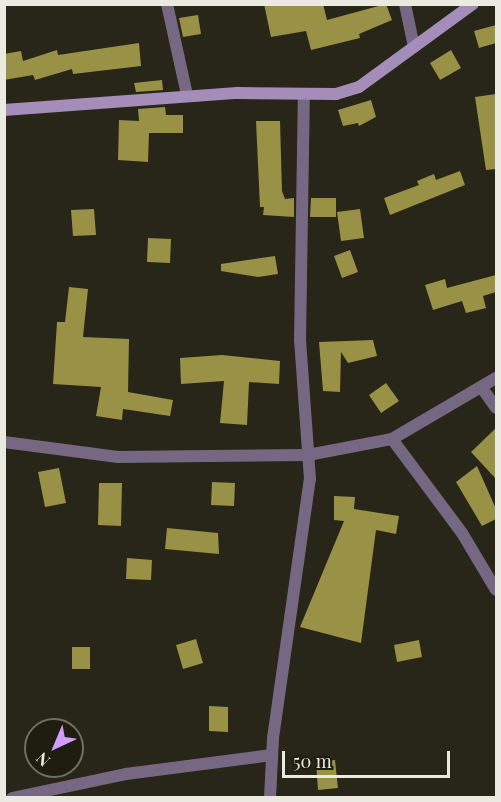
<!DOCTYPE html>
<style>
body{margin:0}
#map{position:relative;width:501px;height:802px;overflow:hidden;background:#272618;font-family:"Playfair Display",serif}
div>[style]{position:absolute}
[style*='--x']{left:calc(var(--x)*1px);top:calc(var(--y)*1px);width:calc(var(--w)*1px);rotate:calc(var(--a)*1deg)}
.building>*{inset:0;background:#989146}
.street>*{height:12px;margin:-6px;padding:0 6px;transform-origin:6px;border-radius:6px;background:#766883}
.secondary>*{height:12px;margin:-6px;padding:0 6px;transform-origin:6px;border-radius:6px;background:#a48db8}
span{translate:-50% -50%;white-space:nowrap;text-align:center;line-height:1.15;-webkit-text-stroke:6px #1e1d0f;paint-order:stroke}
.frame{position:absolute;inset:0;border:6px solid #ebeae1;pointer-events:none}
.north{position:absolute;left:24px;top:718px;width:60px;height:60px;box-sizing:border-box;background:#1e1d0f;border:2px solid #706f63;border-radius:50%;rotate:224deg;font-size:16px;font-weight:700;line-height:24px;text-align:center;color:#ebeae1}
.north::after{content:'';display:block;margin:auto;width:21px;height:27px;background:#d29dfd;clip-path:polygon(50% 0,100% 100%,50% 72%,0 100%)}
.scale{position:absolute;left:282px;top:751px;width:168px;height:27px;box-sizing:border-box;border:3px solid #ebeae1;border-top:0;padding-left:8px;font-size:18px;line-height:21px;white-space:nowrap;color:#ebeae1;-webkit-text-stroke:4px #1e1d0f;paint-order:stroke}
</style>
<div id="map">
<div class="building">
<div style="clip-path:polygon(264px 4px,323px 4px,327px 20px,386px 4px,392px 20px,359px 34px,360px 38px,311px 50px,306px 31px,271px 37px)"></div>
<div style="clip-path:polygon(198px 15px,201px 34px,183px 37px,179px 18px)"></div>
<div style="clip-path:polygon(496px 25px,496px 43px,479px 48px,474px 31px)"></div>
<div style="clip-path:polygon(139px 43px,141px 66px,73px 74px,72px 69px,35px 80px,33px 75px,4px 80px,4px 54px,21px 51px,23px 61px,57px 50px,58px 55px)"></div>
<div style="clip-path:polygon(451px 50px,461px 68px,440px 80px,430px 63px)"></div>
<div style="clip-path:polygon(162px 80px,163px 90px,136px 92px,134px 83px)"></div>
<div style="clip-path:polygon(496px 94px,496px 169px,486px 170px,475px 97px)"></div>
<div style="clip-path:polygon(371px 100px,376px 117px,359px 126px,358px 123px,343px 126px,338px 110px)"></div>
<div style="clip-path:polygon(165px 107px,166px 115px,183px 115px,183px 133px,149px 133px,148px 162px,118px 160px,119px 120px,139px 121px,138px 109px)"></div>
<div style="clip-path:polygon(256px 121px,280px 121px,282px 191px,285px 199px,294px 198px,294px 217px,263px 215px,264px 207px,260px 207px)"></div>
<div style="clip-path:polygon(460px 171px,465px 185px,390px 215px,384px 198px,419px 185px,417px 181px,434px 174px,436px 180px)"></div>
<div style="clip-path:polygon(311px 198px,336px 198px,336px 217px,310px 217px)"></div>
<div style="clip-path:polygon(94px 209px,96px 235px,73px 236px,71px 210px)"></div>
<div style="clip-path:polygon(360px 209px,364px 238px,341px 241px,337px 212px)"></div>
<div style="clip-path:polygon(148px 238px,171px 239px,170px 263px,147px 262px)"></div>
<div style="clip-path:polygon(350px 250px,358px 272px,342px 278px,334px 256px)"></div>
<div style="clip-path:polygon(275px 256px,278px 274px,258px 277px,221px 271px,221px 264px)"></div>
<div style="clip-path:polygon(496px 275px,496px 292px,483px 296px,486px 308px,466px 313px,462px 301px,433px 310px,425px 285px,445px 279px,447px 288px)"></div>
<div style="clip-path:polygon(69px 287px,88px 289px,83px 337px,129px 339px,128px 392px,173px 400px,170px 416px,123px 409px,122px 420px,96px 416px,101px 387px,53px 384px,57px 322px,65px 322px)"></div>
<div style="clip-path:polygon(373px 340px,377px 356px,348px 363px,341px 352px,340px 392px,323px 391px,319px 342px)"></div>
<div style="clip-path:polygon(222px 355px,280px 361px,279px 384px,249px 382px,247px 425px,220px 423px,224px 381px,181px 384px,180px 358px)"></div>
<div style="clip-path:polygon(386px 383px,399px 401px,381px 413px,369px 395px)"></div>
<div style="clip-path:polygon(496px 428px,496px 479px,471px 452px)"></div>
<div style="clip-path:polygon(477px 466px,496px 509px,496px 519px,482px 526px,456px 482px)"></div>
<div style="clip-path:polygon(59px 468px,66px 503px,45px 507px,38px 472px)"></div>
<div style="clip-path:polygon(212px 482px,235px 483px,234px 506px,211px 505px)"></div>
<div style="clip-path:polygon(99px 483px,122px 483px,121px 526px,98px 525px)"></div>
<div style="clip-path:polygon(334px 496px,355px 497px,354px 509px,399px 516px,396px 534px,376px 530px,361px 643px,300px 627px,344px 521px,334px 520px)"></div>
<div style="clip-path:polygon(167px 528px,218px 533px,219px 554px,165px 549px)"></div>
<div style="clip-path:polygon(127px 558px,152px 560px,151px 580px,126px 579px)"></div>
<div style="clip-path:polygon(196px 639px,203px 663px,183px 669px,176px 645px)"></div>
<div style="clip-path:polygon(419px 640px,422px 657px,397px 662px,394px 645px)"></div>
<div style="clip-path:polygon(72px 647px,90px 647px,90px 669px,72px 669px)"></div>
<div style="clip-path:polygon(209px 706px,228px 707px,228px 732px,209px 731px)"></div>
<div style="clip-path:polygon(335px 760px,338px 788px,318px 790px,316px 762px)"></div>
</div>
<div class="street">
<div style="--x:167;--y:4;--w:93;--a:77.6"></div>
<div style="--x:405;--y:4;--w:44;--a:78.2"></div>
<div style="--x:482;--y:388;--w:24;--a:55"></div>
<div style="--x:392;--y:439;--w:117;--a:53.3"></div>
<div style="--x:462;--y:533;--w:66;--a:59.2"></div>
<div style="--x:4;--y:442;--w:115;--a:7.5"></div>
<div style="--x:118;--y:457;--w:190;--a:-0.6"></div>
<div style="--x:308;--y:455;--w:86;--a:-10.8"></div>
<div style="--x:392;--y:439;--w:121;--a:-30.4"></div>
<div style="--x:12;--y:798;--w:116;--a:-11.9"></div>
<div style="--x:126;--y:774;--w:147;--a:-7.4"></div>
<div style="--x:270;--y:798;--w:60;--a:-87.1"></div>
<div style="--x:273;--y:738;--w:262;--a:-81.9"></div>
<div style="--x:310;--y:479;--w:138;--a:-94.1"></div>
<div style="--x:300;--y:341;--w:247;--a:-89.1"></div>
</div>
<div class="secondary">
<div style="--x:4;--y:110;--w:234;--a:-4.2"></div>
<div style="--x:237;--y:93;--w:99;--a:0.6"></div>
<div style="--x:336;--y:94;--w:24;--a:-17"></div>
<div style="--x:359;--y:87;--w:141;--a:-36.1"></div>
</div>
<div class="frame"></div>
<div class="north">N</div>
<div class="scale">50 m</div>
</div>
